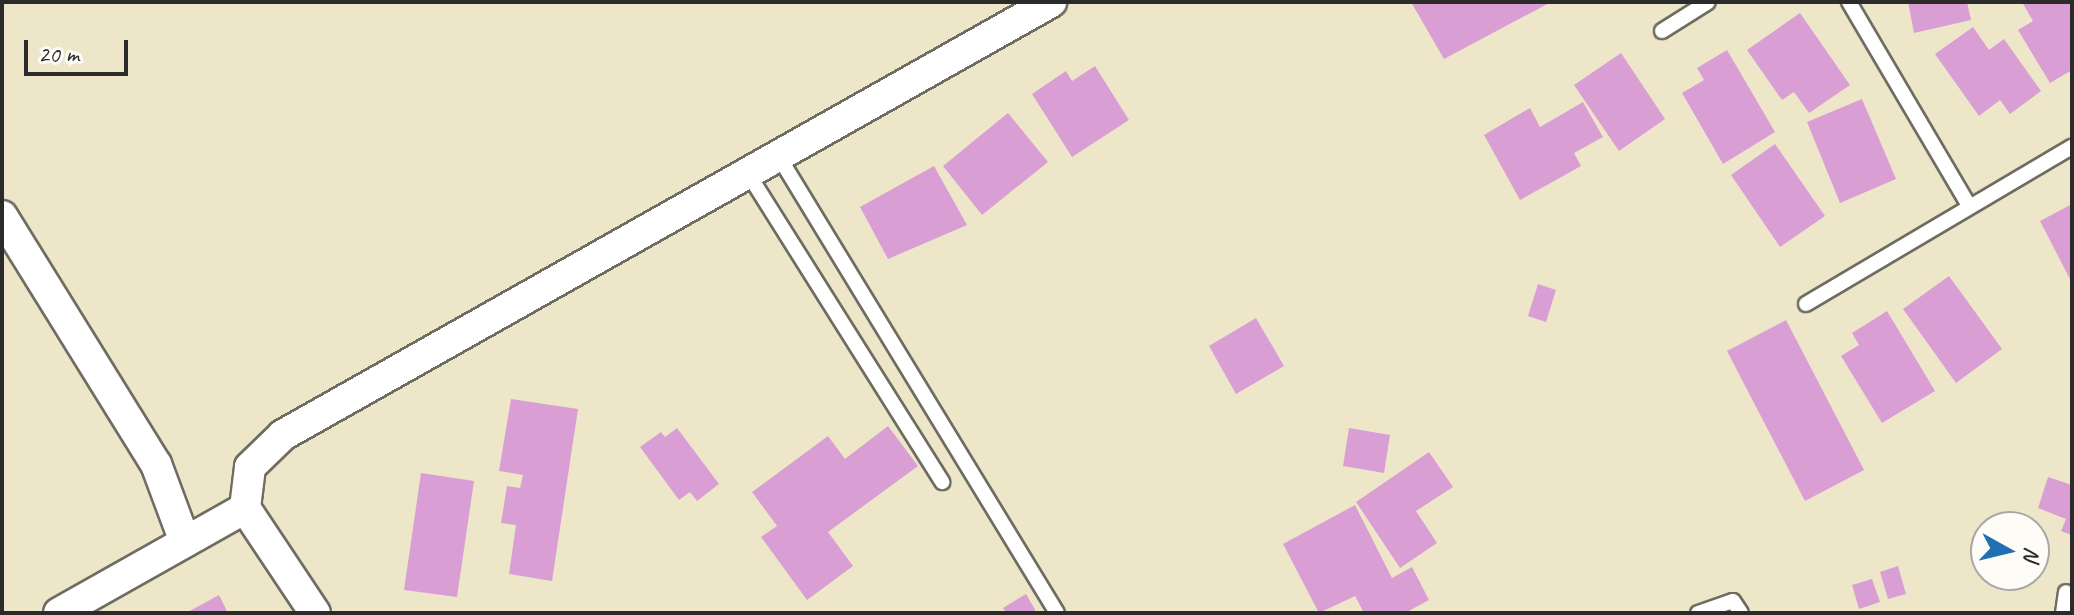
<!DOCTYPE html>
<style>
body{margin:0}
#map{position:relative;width:2074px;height:615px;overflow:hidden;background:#eee6c9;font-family:Caveat,sans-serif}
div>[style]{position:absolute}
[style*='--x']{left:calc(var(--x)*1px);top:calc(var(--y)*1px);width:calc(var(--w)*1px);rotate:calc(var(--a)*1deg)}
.building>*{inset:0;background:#d99fd5}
.roads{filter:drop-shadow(2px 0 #6f6c62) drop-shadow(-2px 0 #6f6c62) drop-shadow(0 2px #6f6c62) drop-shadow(0 -2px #6f6c62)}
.lane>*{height:14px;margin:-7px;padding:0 7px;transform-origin:7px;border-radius:7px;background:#fff}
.street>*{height:30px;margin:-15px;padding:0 15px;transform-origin:15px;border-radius:15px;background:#fff}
span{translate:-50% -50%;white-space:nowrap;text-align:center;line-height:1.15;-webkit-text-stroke:7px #fdfcf7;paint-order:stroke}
.frame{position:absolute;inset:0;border:4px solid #2b2b2b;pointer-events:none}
.north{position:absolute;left:1970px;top:511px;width:80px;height:80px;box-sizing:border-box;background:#fdfcf7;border:2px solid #a9a8a5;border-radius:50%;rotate:98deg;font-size:22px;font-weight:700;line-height:32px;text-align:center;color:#2b2b2b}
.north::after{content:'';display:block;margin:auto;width:28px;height:36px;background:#1f6fb2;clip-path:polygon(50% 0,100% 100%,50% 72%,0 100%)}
.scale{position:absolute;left:24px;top:40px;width:104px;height:36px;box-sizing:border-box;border:4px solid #2b2b2b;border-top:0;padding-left:10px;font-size:24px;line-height:28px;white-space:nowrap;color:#2b2b2b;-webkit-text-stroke:6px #fdfcf7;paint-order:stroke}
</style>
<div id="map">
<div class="building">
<div style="clip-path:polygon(1411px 2px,1551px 2px,1444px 59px)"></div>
<div style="clip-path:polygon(1908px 2px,1967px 2px,1971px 20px,1914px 33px)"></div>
<div style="clip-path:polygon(2022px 2px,2072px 2px,2072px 70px,2050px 83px,2018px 30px,2033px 21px)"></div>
<div style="clip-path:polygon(1800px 13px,1850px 85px,1809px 113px,1794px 92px,1782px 100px,1747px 50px)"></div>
<div style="clip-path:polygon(1973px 27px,1989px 50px,2004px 39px,2041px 91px,2010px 114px,2000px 100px,1979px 116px,1935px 54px)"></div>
<div style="clip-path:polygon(1727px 50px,1775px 132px,1723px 164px,1682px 93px,1704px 80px,1697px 68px)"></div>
<div style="clip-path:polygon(1621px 53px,1665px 119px,1619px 151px,1574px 85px)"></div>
<div style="clip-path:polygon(1095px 66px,1129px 120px,1072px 157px,1032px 94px,1066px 71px,1072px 81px)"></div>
<div style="clip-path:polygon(1862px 99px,1896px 179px,1840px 203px,1807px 122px)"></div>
<div style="clip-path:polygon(1583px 102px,1603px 137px,1574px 153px,1581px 166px,1520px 200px,1484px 135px,1530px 108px,1540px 127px)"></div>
<div style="clip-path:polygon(1008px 113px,1048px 162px,982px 215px,943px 166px)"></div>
<div style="clip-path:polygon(1775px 144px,1825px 216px,1780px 247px,1731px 175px)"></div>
<div style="clip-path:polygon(934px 166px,967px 225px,888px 259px,860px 207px)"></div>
<div style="clip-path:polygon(2072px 204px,2072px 283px,2040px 221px)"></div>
<div style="clip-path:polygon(1949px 276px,2002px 349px,1956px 383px,1903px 309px)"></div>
<div style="clip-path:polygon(1538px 284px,1556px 290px,1546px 322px,1528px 316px)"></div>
<div style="clip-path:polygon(1887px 311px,1935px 391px,1882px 423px,1841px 356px,1859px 345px,1852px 333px)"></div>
<div style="clip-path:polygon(1256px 318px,1284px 366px,1236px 394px,1209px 346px)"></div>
<div style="clip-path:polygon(1786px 320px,1864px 470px,1805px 501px,1727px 351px)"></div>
<div style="clip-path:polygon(511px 399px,578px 409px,552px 581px,509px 574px,516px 525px,501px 523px,507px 486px,520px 488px,523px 475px,499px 471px)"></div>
<div style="clip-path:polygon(888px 426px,918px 466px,828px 532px,853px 566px,807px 600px,761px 537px,777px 526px,752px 492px,828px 436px,845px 459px)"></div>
<div style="clip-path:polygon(677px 428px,719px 484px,697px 501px,690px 492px,679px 500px,640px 447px,661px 432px,665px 437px)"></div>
<div style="clip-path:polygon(1349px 428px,1390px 435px,1384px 473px,1343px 466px)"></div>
<div style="clip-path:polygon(1429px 452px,1453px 487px,1416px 511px,1437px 543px,1400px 568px,1356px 502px)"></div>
<div style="clip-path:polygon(421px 473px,474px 481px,457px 597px,404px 590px)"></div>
<div style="clip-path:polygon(2048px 477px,2072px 485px,2072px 535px,2061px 531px,2066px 519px,2038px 508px)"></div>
<div style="clip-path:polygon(1355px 505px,1392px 578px,1412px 567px,1429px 600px,1405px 613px,1364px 613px,1355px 596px,1319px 613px,1283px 544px)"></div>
<div style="clip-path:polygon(1898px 566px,1906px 594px,1888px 599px,1880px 572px)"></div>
<div style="clip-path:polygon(1872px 579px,1880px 602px,1859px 609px,1852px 585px)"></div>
<div style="clip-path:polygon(1026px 594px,1037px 613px,1006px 613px,1003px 608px)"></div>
<div style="clip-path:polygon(219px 595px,228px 613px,186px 613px)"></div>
</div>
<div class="roads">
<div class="lane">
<div style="--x:1849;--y:2;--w:237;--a:59.5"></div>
<div style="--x:1662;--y:31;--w:54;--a:-32.2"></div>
<div style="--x:779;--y:157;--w:534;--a:58.63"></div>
<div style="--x:749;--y:175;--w:363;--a:57.8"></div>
<div style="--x:1806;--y:304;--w:309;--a:-30.6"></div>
<div style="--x:1698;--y:613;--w:37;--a:-19"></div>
<div style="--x:1733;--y:601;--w:14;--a:56"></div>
<div style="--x:2063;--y:613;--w:21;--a:-82"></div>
</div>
<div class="street">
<div style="--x:2;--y:216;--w:292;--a:58.2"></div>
<div style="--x:156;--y:464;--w:83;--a:69.6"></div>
<div style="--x:59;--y:613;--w:214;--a:-29.4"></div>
<div style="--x:315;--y:613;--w:126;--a:-123.7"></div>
<div style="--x:245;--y:508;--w:41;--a:-83"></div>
<div style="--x:250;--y:467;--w:46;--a:-44.1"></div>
<div style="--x:283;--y:435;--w:882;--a:-29.41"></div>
</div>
</div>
<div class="frame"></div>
<div class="north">N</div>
<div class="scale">20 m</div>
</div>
